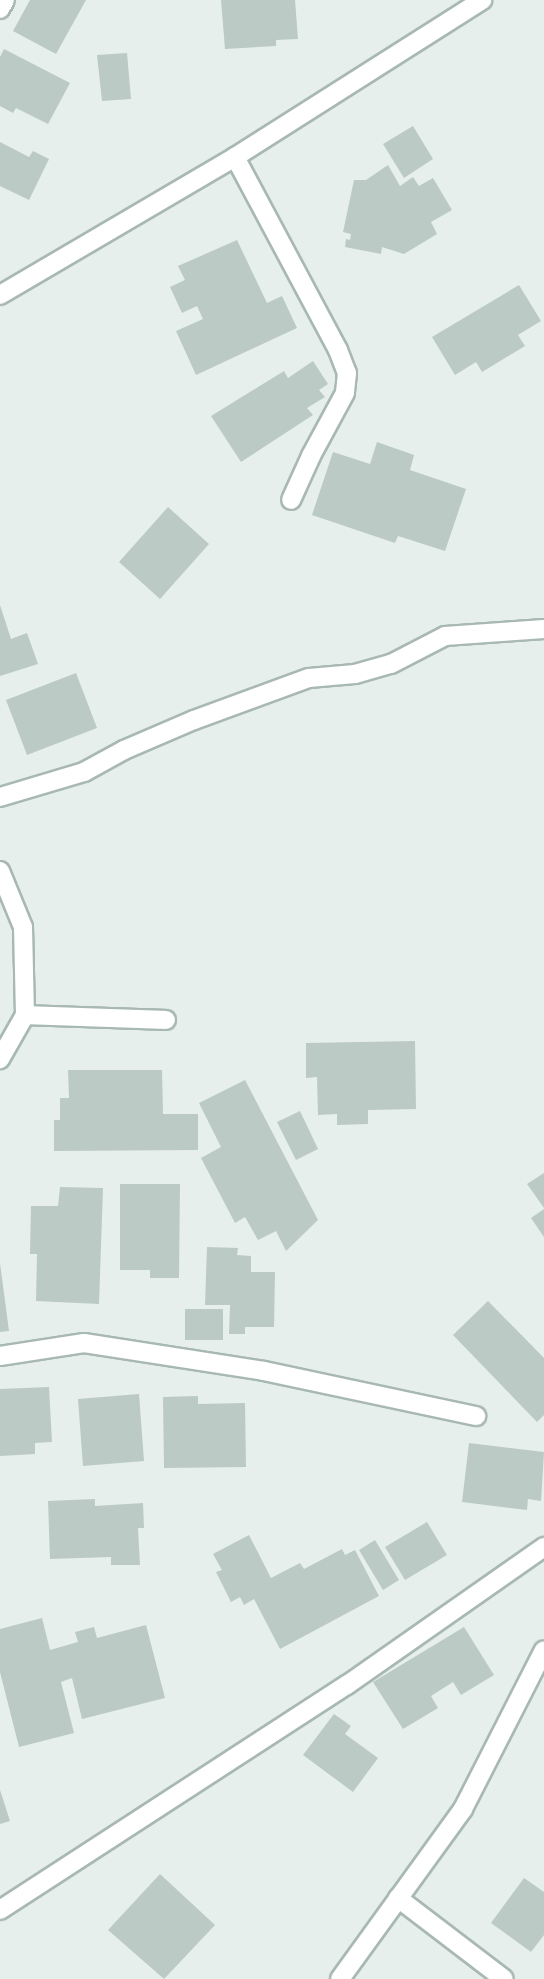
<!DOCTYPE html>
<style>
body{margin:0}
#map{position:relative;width:544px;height:1979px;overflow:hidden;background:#e6efeb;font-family:"Work Sans",sans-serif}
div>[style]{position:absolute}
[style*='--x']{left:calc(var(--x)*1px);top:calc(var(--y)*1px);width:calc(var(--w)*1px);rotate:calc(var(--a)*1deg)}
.building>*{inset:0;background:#bbcac4}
.roads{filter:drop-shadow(2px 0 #a8b8b2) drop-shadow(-2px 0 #a8b8b2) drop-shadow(0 2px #a8b8b2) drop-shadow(0 -2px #a8b8b2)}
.lane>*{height:18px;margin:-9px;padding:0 9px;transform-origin:9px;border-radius:9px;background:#fff}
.street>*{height:18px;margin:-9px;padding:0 9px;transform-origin:9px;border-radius:9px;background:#fff}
.secondary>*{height:18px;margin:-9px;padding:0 9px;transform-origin:9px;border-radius:9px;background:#fff}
span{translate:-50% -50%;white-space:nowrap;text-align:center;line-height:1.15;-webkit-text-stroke:4.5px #f7fbf9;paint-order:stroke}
</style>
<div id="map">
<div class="building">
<div style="clip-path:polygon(30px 0,86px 0,56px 54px,13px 31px)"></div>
<div style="clip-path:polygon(221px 0,295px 0,298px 39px,276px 40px,276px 46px,225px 49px)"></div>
<div style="clip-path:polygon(4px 49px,70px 83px,48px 124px,16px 108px,13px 113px,0 106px,0 57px)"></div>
<div style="clip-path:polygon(127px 53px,131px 99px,102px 101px,97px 55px)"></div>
<div style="clip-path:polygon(413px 126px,433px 159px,404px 178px,383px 144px)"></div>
<div style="clip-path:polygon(0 142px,29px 157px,33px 151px,49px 159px,29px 200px,0 186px)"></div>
<div style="clip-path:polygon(388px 165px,400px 186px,413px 177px,419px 186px,433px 178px,452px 210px,431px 222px,437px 234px,404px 254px,382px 247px,381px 254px,345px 247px,346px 239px,350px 240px,351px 234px,343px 232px,354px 180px,366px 180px)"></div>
<div style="clip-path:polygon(237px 240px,267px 303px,282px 296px,297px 328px,196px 375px,176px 331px,203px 319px,197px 306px,182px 313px,170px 287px,185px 280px,178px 266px)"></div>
<div style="clip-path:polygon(519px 285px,541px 321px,518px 335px,525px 346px,482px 372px,476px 362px,455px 375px,432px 337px)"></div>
<div style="clip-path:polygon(313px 361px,328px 384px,319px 390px,325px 397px,307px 408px,313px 415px,241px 462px,211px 416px,284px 371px,288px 378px)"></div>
<div style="clip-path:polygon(377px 442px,414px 455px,410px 470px,466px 489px,445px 551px,398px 536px,395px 543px,312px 515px,333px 452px,370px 464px)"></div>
<div style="clip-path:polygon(168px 507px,209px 544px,160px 599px,119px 562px)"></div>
<div style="clip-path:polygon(0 605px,11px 639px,27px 633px,38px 664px,0 676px)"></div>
<div style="clip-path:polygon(76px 673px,97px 728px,27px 755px,6px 700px)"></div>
<div style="clip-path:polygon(415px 1041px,416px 1109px,368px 1110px,368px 1124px,337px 1125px,337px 1114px,318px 1115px,317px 1077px,306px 1078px,306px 1043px)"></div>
<div style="clip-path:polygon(68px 1070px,162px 1070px,163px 1114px,198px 1114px,198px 1150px,54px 1151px,54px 1120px,60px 1120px,60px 1098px,69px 1098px)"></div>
<div style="clip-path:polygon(245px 1080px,318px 1220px,286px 1251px,276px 1231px,258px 1240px,245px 1217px,235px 1223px,201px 1158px,221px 1147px,199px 1103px)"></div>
<div style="clip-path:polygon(300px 1111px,318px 1149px,296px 1160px,277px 1122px)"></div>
<div style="clip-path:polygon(544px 1173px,544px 1208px,527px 1184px)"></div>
<div style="clip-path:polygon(120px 1184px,180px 1184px,179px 1278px,150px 1278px,150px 1270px,120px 1270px)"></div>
<div style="clip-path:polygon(60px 1187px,103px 1188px,99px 1304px,36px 1301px,37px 1254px,30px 1254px,31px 1206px,58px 1206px)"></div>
<div style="clip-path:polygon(544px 1209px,544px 1237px,531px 1218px)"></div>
<div style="clip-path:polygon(207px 1247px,238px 1248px,237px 1255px,251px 1256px,251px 1272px,275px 1272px,274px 1327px,245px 1327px,245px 1334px,229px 1334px,230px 1305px,205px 1305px)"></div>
<div style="clip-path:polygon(0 1263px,9px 1331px,0 1332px)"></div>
<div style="clip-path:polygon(488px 1301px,544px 1358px,544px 1415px,537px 1422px,453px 1335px)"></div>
<div style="clip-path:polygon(185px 1309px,223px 1309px,223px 1340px,185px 1340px)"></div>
<div style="clip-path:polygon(49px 1387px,52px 1442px,35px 1443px,35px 1454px,0 1456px,0 1389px)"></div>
<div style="clip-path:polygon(139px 1394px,144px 1461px,83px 1466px,78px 1399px)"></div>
<div style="clip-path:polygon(198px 1396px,198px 1404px,245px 1403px,246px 1467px,164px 1468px,163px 1397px)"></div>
<div style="clip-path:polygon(469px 1443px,544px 1452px,541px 1501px,528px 1499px,527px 1510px,462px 1502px)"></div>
<div style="clip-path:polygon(95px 1499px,95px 1506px,143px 1503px,144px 1528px,138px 1528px,140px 1565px,111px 1565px,111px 1557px,50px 1559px,48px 1501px)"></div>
<div style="clip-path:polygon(427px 1522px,447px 1555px,405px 1580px,385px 1547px)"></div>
<div style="clip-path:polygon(249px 1535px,271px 1578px,300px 1563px,304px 1569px,342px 1549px,345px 1555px,355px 1550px,379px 1596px,280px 1649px,254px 1599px,244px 1605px,240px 1597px,231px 1602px,216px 1572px,222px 1570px,213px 1554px)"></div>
<div style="clip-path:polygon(375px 1540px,399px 1580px,383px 1590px,359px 1550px)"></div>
<div style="clip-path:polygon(42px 1618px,50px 1650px,78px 1642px,75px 1632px,94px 1627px,97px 1638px,146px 1625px,165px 1698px,82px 1719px,72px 1678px,61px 1682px,74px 1733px,19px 1747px,0 1672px,0 1629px)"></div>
<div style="clip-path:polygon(464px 1627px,494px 1675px,461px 1695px,453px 1682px,431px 1696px,438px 1708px,403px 1729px,373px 1682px)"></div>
<div style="clip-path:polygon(334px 1714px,351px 1726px,345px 1734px,378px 1758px,353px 1792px,303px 1755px)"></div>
<div style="clip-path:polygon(0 1790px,10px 1821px,0 1824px)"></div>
<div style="clip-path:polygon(160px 1874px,215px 1925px,164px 1979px,108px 1930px)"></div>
<div style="clip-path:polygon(524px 1878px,544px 1892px,544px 1935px,531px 1952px,491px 1923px)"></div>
</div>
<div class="roads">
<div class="lane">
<div style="--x:0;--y:797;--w:88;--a:-16.6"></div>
<div style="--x:84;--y:772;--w:46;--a:-28.8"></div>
<div style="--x:124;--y:750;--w:76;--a:-23.2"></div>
<div style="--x:194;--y:720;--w:122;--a:-20.1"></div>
<div style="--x:309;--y:678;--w:46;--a:-5"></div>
<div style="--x:355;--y:674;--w:37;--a:-16"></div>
<div style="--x:391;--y:664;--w:61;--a:-27.4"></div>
<div style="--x:445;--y:636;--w:99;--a:-4"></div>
</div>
<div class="street">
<div style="--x:0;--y:9;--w:10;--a:-61"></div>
<div style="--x:235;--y:157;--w:219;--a:61.9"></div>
<div style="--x:338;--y:350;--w:25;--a:69"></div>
<div style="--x:347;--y:373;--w:20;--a:96"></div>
<div style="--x:345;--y:393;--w:72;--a:118.4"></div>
<div style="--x:311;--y:456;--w:48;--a:114.4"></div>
<div style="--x:0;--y:871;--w:61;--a:67.7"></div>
<div style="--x:23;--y:927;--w:88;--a:88.7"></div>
<div style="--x:25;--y:1015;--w:51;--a:119.6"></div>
<div style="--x:25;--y:1015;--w:141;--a:2"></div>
<div style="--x:0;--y:1356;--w:85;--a:-8.8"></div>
<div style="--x:84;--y:1343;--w:182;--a:8.8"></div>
<div style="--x:264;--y:1371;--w:217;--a:12"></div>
<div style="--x:398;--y:1898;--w:133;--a:37.4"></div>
<div style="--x:0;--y:1910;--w:414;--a:-33"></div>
<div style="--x:347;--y:1685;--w:241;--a:-35"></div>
</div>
<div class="secondary">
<div style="--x:0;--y:295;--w:273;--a:-30.4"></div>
<div style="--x:235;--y:157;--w:293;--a:-32.4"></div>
<div style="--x:340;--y:1979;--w:210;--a:-54.1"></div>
<div style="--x:463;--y:1809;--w:178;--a:-63"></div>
</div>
</div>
</div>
